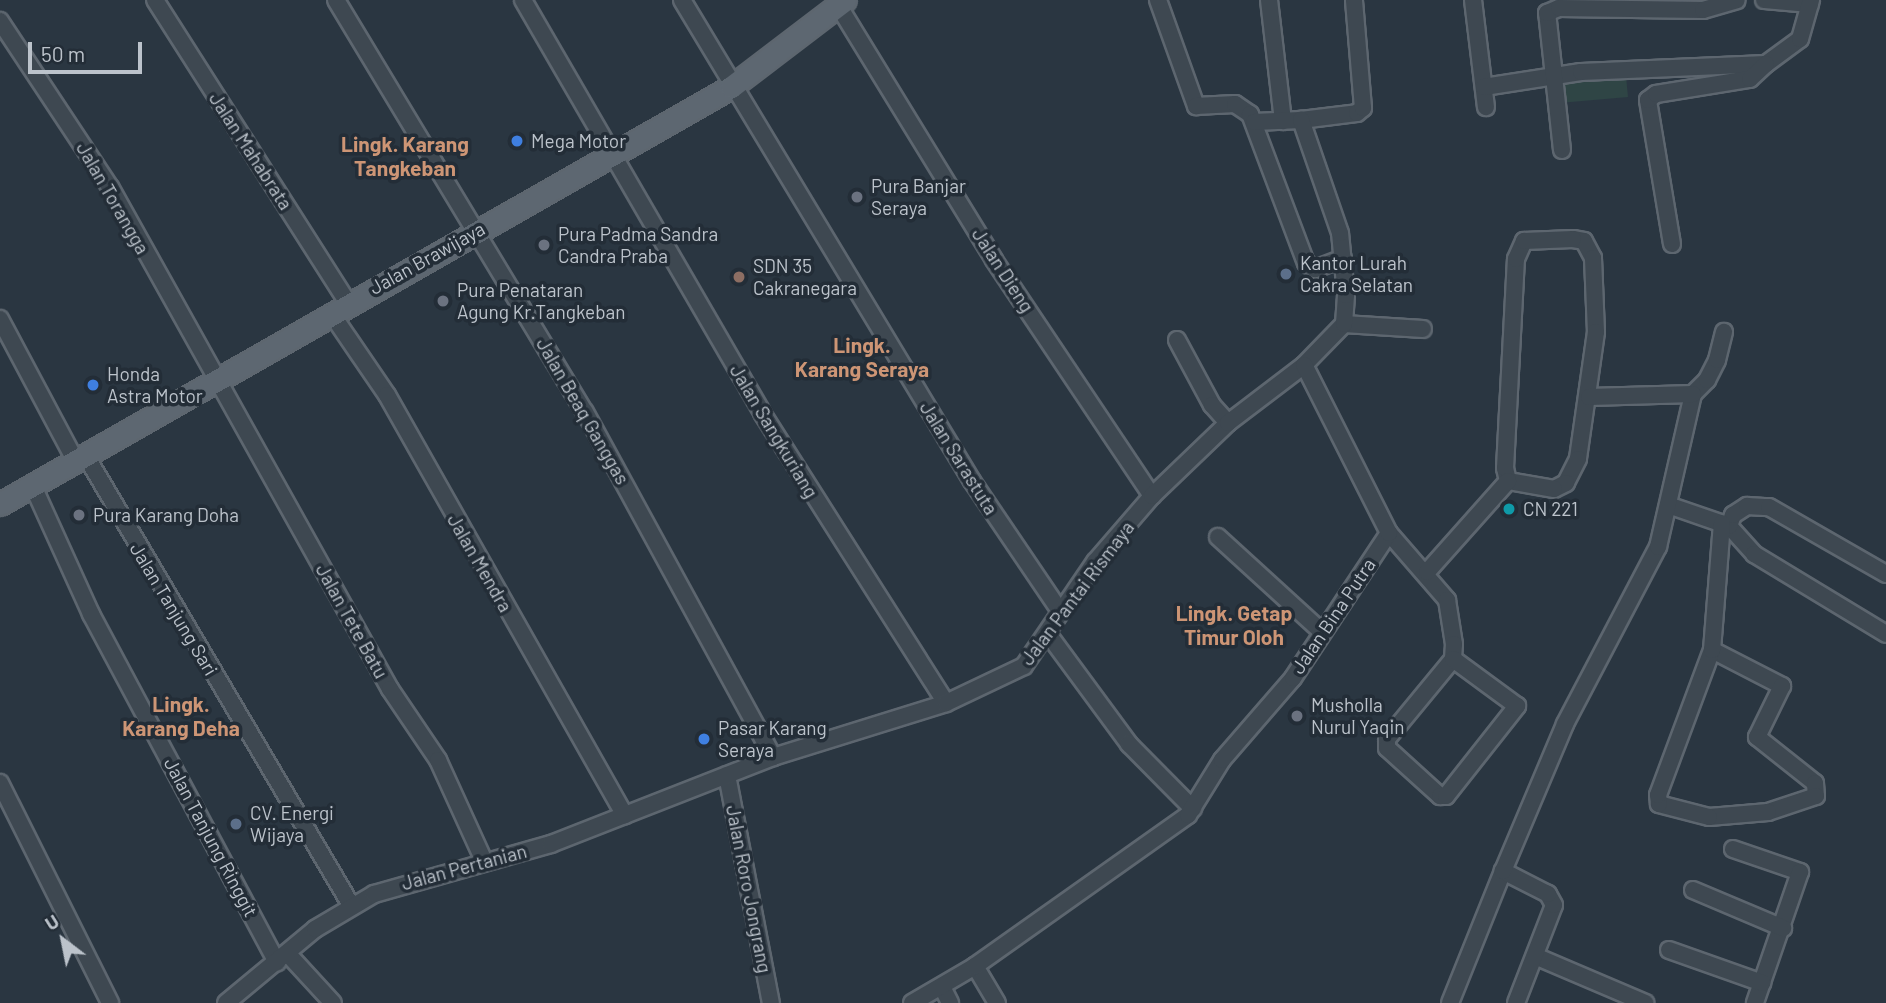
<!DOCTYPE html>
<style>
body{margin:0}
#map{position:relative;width:1886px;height:1003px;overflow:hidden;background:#2a3641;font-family:Barlow,sans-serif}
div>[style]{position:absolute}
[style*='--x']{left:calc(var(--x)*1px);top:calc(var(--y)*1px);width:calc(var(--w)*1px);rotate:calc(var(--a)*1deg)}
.green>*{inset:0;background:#2f4545}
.roads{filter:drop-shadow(2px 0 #5d666f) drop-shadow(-2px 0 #5d666f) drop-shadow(0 2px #5d666f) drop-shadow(0 -2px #5d666f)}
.minor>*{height:16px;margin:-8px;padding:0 8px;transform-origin:8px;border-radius:8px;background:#3e4851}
.major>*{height:21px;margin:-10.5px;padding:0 10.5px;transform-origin:10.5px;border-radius:10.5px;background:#5d6771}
.dots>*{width:19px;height:19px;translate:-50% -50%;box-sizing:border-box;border:4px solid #232d37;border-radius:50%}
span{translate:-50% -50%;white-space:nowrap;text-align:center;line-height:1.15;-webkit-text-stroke:7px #232d37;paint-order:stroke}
.poi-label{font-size:19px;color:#bcc3cb}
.left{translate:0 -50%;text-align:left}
.street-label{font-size:19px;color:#bcc3cb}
.neighbourhood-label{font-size:21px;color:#cd9575;font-weight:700}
.north{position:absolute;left:28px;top:905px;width:70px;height:70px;-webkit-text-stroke:5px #232d37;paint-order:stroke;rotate:328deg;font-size:19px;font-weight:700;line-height:28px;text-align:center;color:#bcc3cb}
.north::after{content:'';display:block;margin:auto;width:24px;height:32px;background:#bcc3cb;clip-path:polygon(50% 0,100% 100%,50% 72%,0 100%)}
.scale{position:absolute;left:28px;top:42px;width:114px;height:32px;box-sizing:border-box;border:4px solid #bcc3cb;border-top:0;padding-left:9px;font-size:21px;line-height:24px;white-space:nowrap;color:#bcc3cb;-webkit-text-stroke:5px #232d37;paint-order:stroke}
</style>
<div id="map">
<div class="green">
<div style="clip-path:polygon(1626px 76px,1628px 97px,1559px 103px,1558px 81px)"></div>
</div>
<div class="roads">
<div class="minor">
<div style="--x:155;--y:0;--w:359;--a:57.5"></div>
<div style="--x:336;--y:0;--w:481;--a:58.9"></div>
<div style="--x:585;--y:412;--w:393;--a:61.4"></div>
<div style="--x:523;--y:0;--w:477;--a:59.9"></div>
<div style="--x:762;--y:413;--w:343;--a:57.6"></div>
<div style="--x:682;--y:0;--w:562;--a:58.91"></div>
<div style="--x:972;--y:481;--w:157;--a:55.9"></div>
<div style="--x:1158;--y:0;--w:113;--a:70.3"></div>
<div style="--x:1196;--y:106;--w:39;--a:-3"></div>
<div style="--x:1235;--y:104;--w:18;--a:34"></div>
<div style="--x:1250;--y:114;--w:159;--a:69.4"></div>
<div style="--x:1306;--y:263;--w:11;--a:34"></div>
<div style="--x:1315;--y:269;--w:30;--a:-21"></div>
<div style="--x:1269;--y:0;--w:122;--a:83.4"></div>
<div style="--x:1473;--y:0;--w:108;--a:83.1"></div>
<div style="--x:1764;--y:0;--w:46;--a:5"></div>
<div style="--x:838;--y:5;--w:299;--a:58.5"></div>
<div style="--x:994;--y:260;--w:284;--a:56.2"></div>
<div style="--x:0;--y:21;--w:199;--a:56.5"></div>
<div style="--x:110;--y:187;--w:575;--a:60.85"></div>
<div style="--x:390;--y:689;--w:86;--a:55.9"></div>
<div style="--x:438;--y:760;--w:111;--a:65.5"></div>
<div style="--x:1484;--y:87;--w:98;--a:-8.8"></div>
<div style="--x:1581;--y:72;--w:185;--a:-2.5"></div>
<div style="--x:1766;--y:64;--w:42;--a:-36.3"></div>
<div style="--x:1800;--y:39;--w:41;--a:-74.2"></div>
<div style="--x:1254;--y:122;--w:47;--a:-2.4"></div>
<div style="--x:1301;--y:120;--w:56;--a:-7.1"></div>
<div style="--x:1357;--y:113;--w:8;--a:-40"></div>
<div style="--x:1363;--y:108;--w:108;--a:-94.8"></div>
<div style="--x:1562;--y:150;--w:138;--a:-96.2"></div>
<div style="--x:1547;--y:13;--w:13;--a:-23"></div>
<div style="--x:1559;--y:8;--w:144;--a:0.8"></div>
<div style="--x:1703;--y:10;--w:35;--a:-16"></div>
<div style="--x:1573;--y:239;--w:11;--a:10"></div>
<div style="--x:1584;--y:241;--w:19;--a:62"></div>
<div style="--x:1593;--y:258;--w:74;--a:87.7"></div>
<div style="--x:1596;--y:332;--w:128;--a:98.1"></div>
<div style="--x:1578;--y:459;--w:27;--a:117"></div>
<div style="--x:1566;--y:483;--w:13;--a:153"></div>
<div style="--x:1554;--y:489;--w:47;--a:-170.1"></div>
<div style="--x:1508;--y:481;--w:13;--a:-103"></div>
<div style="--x:1505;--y:468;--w:209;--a:-87"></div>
<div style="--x:1516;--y:259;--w:20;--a:-66"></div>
<div style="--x:1524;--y:241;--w:49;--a:-2.3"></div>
<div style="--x:1672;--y:244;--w:146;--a:-99.5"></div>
<div style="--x:1648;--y:100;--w:10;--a:-37"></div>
<div style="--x:1656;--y:94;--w:95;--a:-9.1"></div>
<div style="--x:1750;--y:79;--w:22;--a:-43"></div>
<div style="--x:331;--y:313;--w:99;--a:55.7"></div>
<div style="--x:387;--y:395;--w:483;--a:60.5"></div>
<div style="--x:0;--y:319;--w:162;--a:62"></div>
<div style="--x:1344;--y:324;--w:79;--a:3.6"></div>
<div style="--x:1177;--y:340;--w:74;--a:61.7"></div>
<div style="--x:1212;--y:405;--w:24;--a:48"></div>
<div style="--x:1693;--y:394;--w:20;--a:-45"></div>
<div style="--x:1707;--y:380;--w:22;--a:-63"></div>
<div style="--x:1717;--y:360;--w:29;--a:-76"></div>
<div style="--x:86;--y:456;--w:521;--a:59.45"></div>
<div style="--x:33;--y:486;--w:141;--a:65.6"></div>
<div style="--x:91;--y:614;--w:395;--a:61.9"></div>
<div style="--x:1671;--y:506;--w:61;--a:19"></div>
<div style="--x:1729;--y:526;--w:38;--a:48"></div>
<div style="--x:1754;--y:554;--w:154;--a:31.2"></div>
<div style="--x:1729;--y:526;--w:12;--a:-70"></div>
<div style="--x:1733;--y:515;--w:17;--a:-33"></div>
<div style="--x:1747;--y:506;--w:22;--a:3"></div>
<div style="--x:1769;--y:507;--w:135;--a:29.8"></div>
<div style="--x:1389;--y:533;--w:89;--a:49.1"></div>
<div style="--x:1447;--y:600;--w:45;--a:81"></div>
<div style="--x:1454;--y:644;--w:15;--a:94"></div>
<div style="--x:1453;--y:659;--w:104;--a:129.5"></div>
<div style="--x:1387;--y:739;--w:9;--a:90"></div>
<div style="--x:1387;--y:748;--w:72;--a:42.2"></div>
<div style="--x:1440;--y:796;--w:6;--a:0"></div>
<div style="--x:1446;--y:796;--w:115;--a:-51.7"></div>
<div style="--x:1517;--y:706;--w:79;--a:-143.7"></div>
<div style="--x:1218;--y:537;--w:139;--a:42.4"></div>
<div style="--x:1427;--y:572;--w:122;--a:-48.3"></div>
<div style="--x:1048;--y:634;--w:137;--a:53.6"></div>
<div style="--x:1129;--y:744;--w:91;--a:45.4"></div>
<div style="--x:1712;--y:650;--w:79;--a:27.2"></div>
<div style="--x:1782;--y:686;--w:57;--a:116.1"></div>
<div style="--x:1757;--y:737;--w:74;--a:38.4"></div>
<div style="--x:1815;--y:783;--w:13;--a:86"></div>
<div style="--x:1816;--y:796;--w:51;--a:161.6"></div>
<div style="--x:1768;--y:812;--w:59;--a:175.2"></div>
<div style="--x:1709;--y:817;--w:52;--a:-165.4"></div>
<div style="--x:1659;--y:804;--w:9;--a:-96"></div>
<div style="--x:1658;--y:795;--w:155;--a:-69.6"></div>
<div style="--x:1712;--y:650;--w:127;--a:-85.5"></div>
<div style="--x:727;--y:775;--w:232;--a:79.1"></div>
<div style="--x:0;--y:783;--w:246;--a:63.4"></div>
<div style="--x:1733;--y:849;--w:71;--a:18.9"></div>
<div style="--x:1800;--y:872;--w:139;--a:109"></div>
<div style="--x:1693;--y:890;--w:98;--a:22.9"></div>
<div style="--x:1669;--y:950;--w:99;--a:19.5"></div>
<div style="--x:287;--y:953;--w:68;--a:47.4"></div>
<div style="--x:1535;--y:956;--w:120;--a:23.1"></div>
<div style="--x:975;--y:966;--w:43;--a:59.3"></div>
<div style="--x:942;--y:987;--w:18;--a:63"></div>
<div style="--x:226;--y:1003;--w:116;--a:-39.7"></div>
<div style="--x:315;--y:929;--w:69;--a:-30.7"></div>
<div style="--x:374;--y:894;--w:184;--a:-15.8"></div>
<div style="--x:551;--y:844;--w:238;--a:-21.4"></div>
<div style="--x:773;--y:757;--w:181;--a:-17.3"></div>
<div style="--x:946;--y:703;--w:86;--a:-25.4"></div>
<div style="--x:1024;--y:666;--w:126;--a:-55.7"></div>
<div style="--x:1095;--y:562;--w:87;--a:-49.2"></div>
<div style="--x:1152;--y:496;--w:105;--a:-43.8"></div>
<div style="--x:1228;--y:423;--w:96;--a:-37.3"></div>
<div style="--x:1304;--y:365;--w:57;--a:-45.7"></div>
<div style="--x:1344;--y:324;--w:29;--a:-86"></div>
<div style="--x:1346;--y:295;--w:62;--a:-95.5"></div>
<div style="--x:1340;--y:233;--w:120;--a:-109"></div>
<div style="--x:912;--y:1003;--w:73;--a:-30.4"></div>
<div style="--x:975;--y:966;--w:261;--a:-35.3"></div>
<div style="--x:1188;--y:815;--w:65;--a:-58.3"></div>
<div style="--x:1222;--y:760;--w:108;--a:-49.1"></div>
<div style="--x:1293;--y:678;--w:174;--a:-56.5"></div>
<div style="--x:1389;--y:533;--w:188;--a:-116.8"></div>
<div style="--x:1450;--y:1003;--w:142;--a:-68.1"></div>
<div style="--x:1516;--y:1003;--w:105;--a:-68.8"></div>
<div style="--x:1554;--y:905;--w:13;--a:-119"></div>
<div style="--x:1548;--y:894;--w:51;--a:-152.9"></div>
<div style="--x:1503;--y:871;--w:160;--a:-67.1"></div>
<div style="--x:1565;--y:724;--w:200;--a:-62.3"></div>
<div style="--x:1658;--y:547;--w:157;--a:-77.1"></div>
<div style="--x:1693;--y:394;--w:104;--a:178.3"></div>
</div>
<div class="major">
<div style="--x:0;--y:504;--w:842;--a:-29.7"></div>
<div style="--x:731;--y:87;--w:143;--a:-37.3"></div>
</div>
</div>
<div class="dots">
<div style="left:517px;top:141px;background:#3f7fe0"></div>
<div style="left:857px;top:197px;background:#6b7280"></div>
<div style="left:544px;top:245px;background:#6b7280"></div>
<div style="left:1286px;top:274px;background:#5c6f8a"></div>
<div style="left:739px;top:277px;background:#8d6e63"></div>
<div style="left:443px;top:301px;background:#6b7280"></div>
<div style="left:93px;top:385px;background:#3f7fe0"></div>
<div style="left:1509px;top:509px;background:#0f9aa8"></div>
<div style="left:79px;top:515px;background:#6b7280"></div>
<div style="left:1297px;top:716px;background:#6b7280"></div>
<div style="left:704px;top:739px;background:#3f7fe0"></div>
<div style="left:236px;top:824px;background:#5c6f8a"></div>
</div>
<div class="poi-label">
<span class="left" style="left:531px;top:141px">Mega Motor</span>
<span class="left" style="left:871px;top:197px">Pura Banjar<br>Seraya</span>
<span class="left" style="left:558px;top:245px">Pura Padma Sandra<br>Candra Praba</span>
<span class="left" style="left:1300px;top:274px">Kantor Lurah<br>Cakra Selatan</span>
<span class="left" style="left:753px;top:277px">SDN 35<br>Cakranegara</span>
<span class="left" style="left:457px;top:301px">Pura Penataran<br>Agung Kr.Tangkeban</span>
<span class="left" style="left:107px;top:385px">Honda<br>Astra Motor</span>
<span class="left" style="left:1523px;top:509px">CN 221</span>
<span class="left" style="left:93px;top:515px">Pura Karang Doha</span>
<span class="left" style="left:1311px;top:716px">Musholla<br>Nurul Yaqin</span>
<span class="left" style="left:718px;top:739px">Pasar Karang<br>Seraya</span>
<span class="left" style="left:250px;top:824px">CV. Energi<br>Wijaya</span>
</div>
<div class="street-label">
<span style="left:251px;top:151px;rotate:57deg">Jalan Mahabrata</span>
<span style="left:113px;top:198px;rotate:60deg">Jalan Torangga</span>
<span style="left:427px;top:258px;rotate:-29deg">Jalan Brawijaya</span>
<span style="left:1003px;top:270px;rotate:57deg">Jalan Dieng</span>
<span style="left:583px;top:411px;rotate:60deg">Jalan Beaq Ganggas</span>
<span style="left:774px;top:431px;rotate:59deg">Jalan Sangkuriang</span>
<span style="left:959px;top:458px;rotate:58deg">Jalan Sarastuta</span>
<span style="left:480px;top:563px;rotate:60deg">Jalan Mendra</span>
<span style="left:1077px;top:593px;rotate:-53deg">Jalan Pantai Rismaya</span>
<span style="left:174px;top:609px;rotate:59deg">Jalan Tanjung Sari</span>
<span style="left:1333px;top:616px;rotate:-56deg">Jalan Bina Putra</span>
<span style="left:352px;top:621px;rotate:61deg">Jalan Tete Batu</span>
<span style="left:211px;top:837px;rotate:62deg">Jalan Tanjung Ringgit</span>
<span style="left:464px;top:867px;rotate:-15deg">Jalan Pertanian</span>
<span style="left:749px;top:889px;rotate:79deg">Jalan Roro Jongrang</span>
</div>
<div class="neighbourhood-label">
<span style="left:405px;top:156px">Lingk. Karang<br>Tangkeban</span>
<span style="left:862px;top:357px">Lingk.<br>Karang Seraya</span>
<span style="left:1234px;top:625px">Lingk. Getap<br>Timur Oloh</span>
<span style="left:181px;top:716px">Lingk.<br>Karang Deha</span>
</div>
<div class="north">U</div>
<div class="scale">50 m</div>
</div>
